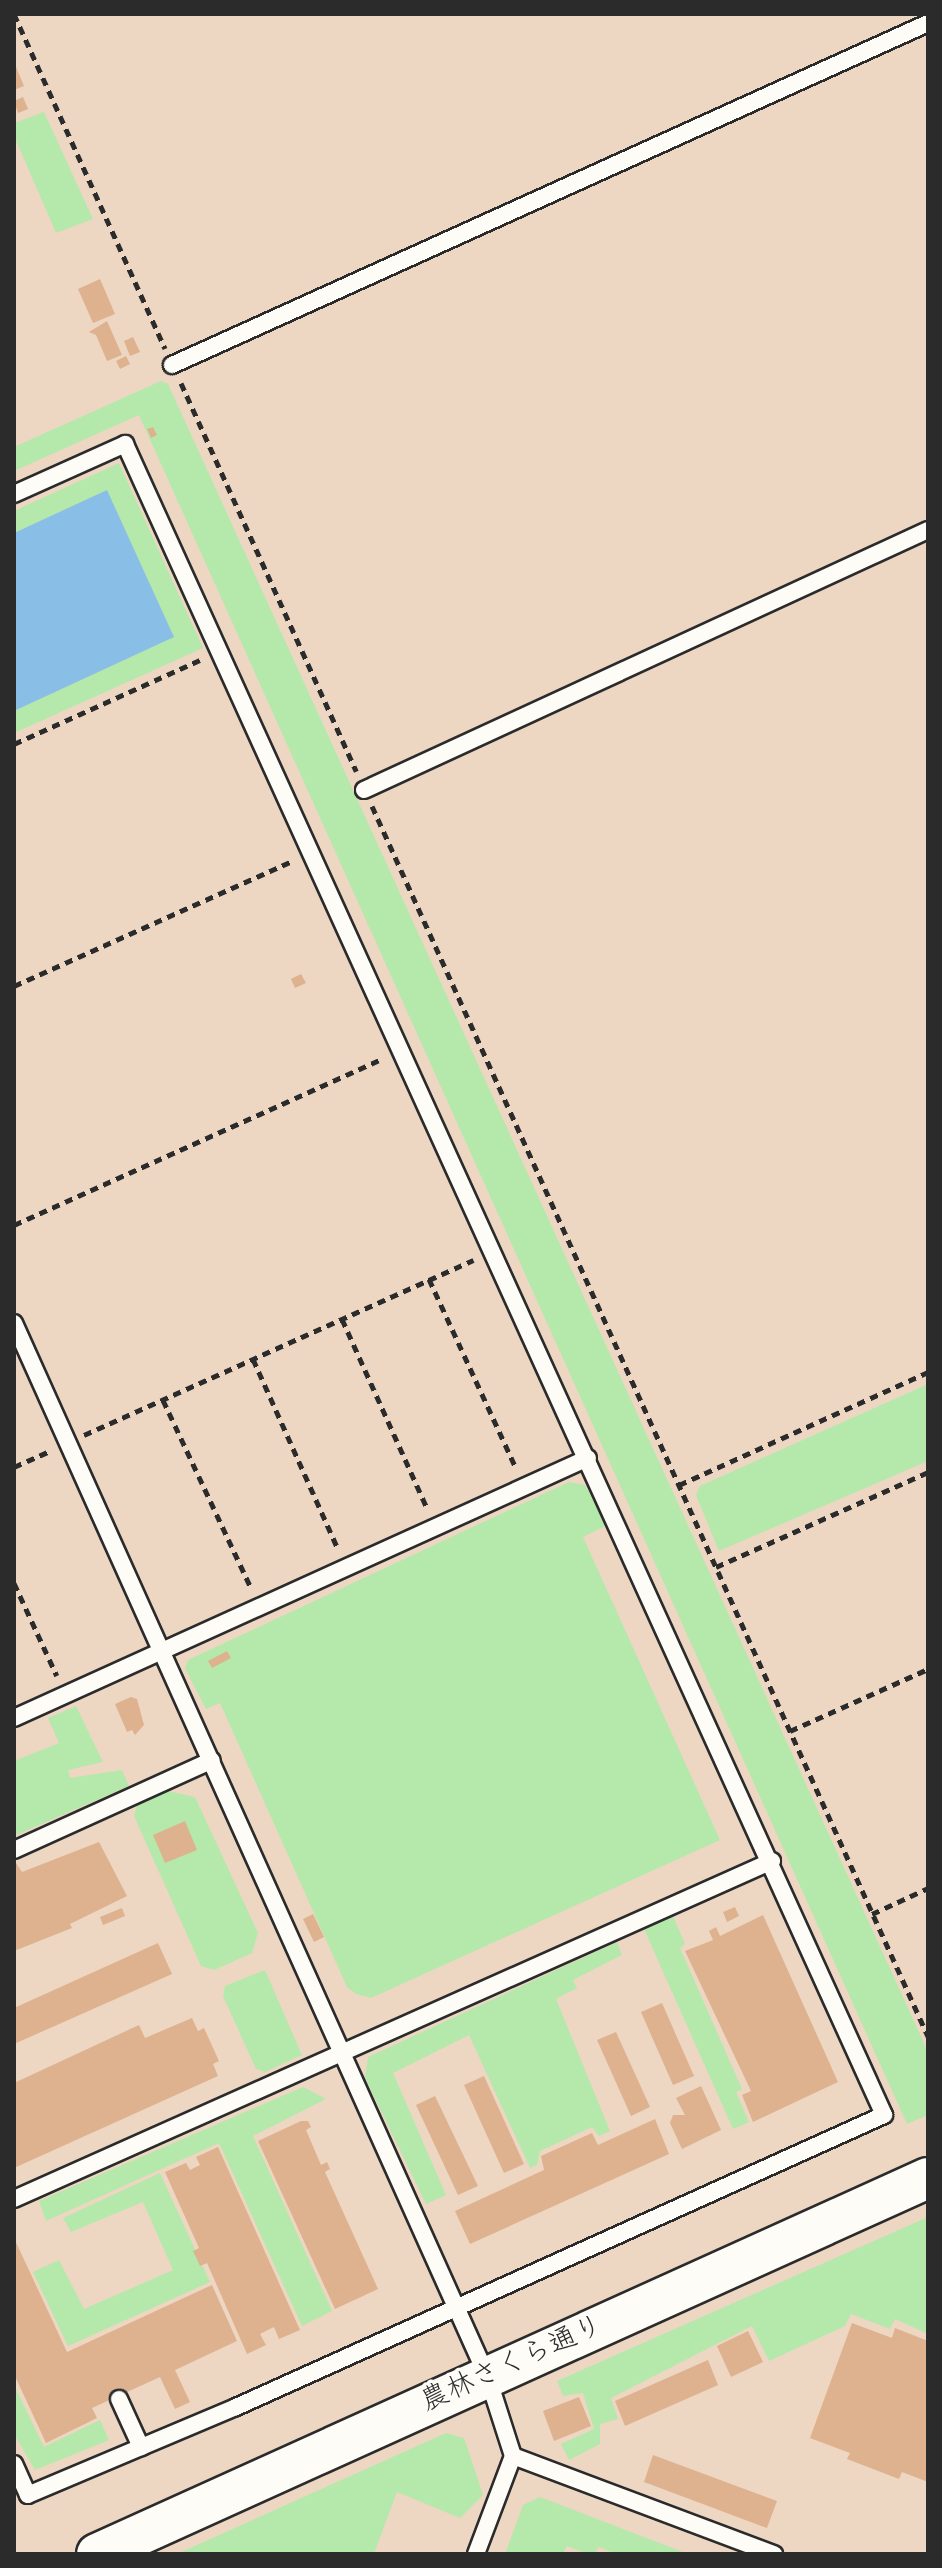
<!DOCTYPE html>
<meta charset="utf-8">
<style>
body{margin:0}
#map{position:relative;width:942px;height:2568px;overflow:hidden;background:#f4e6d8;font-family:Dekko,"Klee One",sans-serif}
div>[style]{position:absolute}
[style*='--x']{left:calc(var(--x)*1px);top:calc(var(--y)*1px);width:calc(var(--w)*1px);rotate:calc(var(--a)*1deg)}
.built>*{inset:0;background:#edd6c2}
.green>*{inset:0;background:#b5e9ab}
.water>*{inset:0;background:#89bfe6}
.building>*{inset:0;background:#deb28e}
.path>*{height:5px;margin-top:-2.5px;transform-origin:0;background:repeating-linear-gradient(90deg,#2b2b2b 0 8px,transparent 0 14px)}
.roads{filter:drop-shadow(2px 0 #2b2b2b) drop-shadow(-2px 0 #2b2b2b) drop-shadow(0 2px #2b2b2b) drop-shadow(0 -2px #2b2b2b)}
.service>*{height:16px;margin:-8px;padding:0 8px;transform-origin:8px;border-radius:8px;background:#fdfcf7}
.tertiary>*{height:40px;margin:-20px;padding:0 20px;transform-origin:20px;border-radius:20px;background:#fdfcf7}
span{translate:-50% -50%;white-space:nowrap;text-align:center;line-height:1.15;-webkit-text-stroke:7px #fdfcf7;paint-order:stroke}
.street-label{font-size:28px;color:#2b2b2b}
.frame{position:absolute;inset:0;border:16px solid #2b2b2b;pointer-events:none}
</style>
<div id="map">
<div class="built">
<div style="clip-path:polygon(14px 14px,928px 14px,928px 2554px,14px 2554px)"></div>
</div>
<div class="green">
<div style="clip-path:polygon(44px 112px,93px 219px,56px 233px,14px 136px,14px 123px)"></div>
<div style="clip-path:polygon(161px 381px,168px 384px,928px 2052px,928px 2115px,907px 2124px,139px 415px,14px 471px,14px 447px)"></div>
<div style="clip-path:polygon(119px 463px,203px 648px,14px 733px,14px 711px,173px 637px,107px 491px,14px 533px,14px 511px)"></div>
<div style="clip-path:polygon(928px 1384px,928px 1461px,719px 1551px,696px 1495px,700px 1486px)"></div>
<div style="clip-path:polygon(569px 1482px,585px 1485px,607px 1525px,583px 1537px,720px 1840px,371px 1998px,356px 1994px,347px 1987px,220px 1703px,206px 1709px,185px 1668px,188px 1660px)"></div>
<div style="clip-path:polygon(76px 1706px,103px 1762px,68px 1770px,70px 1778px,122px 1770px,129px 1786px,14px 1836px,14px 1761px,59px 1743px,48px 1718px)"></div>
<div style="clip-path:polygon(168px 1791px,195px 1797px,258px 1933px,252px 1953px,214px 1970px,201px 1966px,134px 1816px,137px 1805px)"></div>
<div style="clip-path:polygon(673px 1916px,685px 1944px,680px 1948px,742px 2089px,736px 2092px,749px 2122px,733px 2129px,644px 1929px)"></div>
<div style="clip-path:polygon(617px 1942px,622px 1955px,573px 1980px,577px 1988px,556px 1999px,610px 2131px,599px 2136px,592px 2127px,540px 2151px,537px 2165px,530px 2168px,469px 2035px,393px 2073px,446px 2195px,426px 2204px,365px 2078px,368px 2057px)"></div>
<div style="clip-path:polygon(265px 1970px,302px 2055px,265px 2072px,256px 2069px,223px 1996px,225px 1986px)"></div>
<div style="clip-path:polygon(303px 2087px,326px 2099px,253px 2136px,332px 2311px,302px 2326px,219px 2143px,46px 2221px,39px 2201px)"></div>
<div style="clip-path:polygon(160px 2173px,210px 2282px,68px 2346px,33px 2272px,59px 2260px,84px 2309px,173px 2270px,143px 2202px,71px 2232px,63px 2218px)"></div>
<div style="clip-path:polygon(928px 2217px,928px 2334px,895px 2319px,890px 2329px,851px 2314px,845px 2326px,769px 2361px,752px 2326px,611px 2398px,618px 2419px,600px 2424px,600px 2444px,569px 2460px,561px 2444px,594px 2429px,583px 2393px,563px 2396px,557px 2381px)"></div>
<div style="clip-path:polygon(14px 2385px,44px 2447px,100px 2420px,109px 2440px,35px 2470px,14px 2434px)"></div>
<div style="clip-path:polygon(446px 2433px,464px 2438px,483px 2495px,460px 2518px,397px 2492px,374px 2554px,177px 2554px)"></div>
<div style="clip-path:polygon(540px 2497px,688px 2554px,617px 2554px,598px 2547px,595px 2554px,588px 2554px,567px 2546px,563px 2554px,505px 2554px,523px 2505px)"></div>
</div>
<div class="water">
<div style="clip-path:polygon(107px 490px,174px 637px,14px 711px,14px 533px)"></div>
</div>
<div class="building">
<div style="clip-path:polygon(14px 62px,24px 86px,14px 90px)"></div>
<div style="clip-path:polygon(23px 97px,28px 109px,18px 113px,14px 101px)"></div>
<div style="clip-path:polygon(100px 279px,115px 314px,93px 323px,78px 289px)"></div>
<div style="clip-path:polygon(107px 321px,122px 355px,107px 361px,96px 335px,89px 332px)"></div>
<div style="clip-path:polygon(133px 337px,140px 352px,130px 356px,124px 341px)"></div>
<div style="clip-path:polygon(126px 356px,130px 364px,120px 369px,116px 361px)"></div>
<div style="clip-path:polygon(153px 427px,157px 435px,151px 438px,147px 429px)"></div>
<div style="clip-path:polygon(301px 974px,306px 983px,295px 988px,291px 979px)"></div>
<div style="clip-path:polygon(227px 1651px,231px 1658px,212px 1668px,208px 1661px)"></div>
<div style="clip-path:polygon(131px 1697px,137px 1699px,144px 1725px,135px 1735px,132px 1730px,127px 1732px,115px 1704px)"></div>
<div style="clip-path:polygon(185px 1821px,197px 1850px,165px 1863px,153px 1835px)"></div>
<div style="clip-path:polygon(99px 1842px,127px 1896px,70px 1924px,72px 1928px,14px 1951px,14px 1860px,22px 1872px)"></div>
<div style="clip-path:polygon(735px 1907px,739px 1916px,727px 1922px,723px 1912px)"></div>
<div style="clip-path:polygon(122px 1908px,125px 1916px,103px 1925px,100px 1917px)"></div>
<div style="clip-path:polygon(313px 1914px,324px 1937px,314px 1942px,303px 1919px)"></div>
<div style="clip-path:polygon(763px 1915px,838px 2082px,753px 2122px,742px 2095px,751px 2091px,685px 1951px,713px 1940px,709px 1931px,716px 1927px,720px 1936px)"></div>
<div style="clip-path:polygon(158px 1943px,172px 1974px,14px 2044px,14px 2008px)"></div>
<div style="clip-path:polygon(662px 2003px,694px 2076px,673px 2085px,641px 2012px)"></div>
<div style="clip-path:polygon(192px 2018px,198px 2031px,204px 2028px,219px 2061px,213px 2064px,218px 2076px,14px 2168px,14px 2083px,139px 2025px,145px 2038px)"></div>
<div style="clip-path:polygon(616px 2032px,650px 2107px,631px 2116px,597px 2040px)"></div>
<div style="clip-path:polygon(484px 2076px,524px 2164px,504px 2173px,464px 2085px)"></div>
<div style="clip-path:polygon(701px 2086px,721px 2130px,682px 2149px,670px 2123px,673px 2115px,685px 2115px,676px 2098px)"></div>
<div style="clip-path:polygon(435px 2096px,478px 2186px,458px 2195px,416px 2105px)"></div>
<div style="clip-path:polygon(655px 2119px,669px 2154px,470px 2244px,455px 2211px,544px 2170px,541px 2156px,592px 2133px,598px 2145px)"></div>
<div style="clip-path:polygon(301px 2121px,308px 2121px,311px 2127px,306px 2130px,321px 2165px,327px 2162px,330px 2169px,325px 2172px,378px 2289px,335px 2309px,258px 2141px)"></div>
<div style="clip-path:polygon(218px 2147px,300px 2330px,279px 2339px,274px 2327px,260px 2334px,266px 2345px,247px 2354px,207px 2263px,200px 2266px,193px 2251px,199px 2248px,165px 2172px,186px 2163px,190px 2170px,200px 2165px,196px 2157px)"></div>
<div style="clip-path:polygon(14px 2238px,67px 2352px,212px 2285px,237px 2341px,175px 2370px,190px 2402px,175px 2409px,160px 2377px,92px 2408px,97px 2418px,46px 2443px,14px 2374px)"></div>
<div style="clip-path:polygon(852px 2323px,892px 2338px,895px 2328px,928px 2341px,928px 2482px,902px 2472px,899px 2479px,847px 2459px,850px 2453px,810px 2438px)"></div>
<div style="clip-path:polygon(748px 2331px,763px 2362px,731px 2377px,717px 2346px)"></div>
<div style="clip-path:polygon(708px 2360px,718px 2385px,625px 2426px,615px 2401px)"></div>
<div style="clip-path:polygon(579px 2397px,591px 2426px,554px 2441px,543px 2411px)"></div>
<div style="clip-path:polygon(653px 2455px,777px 2501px,767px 2528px,644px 2482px)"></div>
</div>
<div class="path">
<div style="--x:14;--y:14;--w:367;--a:65.7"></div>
<div style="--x:181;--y:383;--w:426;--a:65.7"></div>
<div style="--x:14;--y:744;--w:204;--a:-24.3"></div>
<div style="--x:372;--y:806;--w:1350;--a:65.68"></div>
<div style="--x:14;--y:986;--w:305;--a:-24.2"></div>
<div style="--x:14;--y:1225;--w:404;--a:-24.3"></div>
<div style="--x:429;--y:1279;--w:208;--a:65.3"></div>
<div style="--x:342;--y:1319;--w:207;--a:65.8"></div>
<div style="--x:253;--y:1359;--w:208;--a:65.9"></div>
<div style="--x:163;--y:1400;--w:208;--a:64.9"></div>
<div style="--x:84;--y:1435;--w:427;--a:-24.2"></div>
<div style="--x:14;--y:1467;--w:39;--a:-24"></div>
<div style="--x:679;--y:1485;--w:273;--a:-24.4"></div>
<div style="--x:716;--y:1567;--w:232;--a:-24.1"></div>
<div style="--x:14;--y:1583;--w:102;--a:65.2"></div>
<div style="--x:790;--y:1731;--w:151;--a:-24.2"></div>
<div style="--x:872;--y:1914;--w:62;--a:-24.9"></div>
</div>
<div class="roads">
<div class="service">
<div style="--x:172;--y:365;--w:830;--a:-24.34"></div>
<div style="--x:14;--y:494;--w:122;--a:-24.2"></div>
<div style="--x:125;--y:444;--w:1835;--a:65.57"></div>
<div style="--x:884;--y:2115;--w:711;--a:155.74"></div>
<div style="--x:236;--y:2407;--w:226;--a:157.1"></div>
<div style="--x:28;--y:2495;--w:34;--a:-114"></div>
<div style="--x:364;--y:790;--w:621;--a:-24.75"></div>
<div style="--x:14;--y:1323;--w:1157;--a:65.81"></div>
<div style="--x:488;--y:2378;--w:82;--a:72.2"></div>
<div style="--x:513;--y:2456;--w:105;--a:110.7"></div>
<div style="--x:14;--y:1718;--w:630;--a:-24.37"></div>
<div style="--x:14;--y:1850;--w:217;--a:-24.4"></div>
<div style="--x:14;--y:2199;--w:830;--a:-24.03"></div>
<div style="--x:119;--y:2399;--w:53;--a:65.4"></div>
<div style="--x:513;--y:2456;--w:279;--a:20.6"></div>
</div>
<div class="tertiary">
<div style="--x:97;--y:2554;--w:912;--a:-24.35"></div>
</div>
</div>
<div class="street-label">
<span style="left:513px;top:2366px;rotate:-24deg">農林さくら通り</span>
</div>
<div class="frame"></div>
</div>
